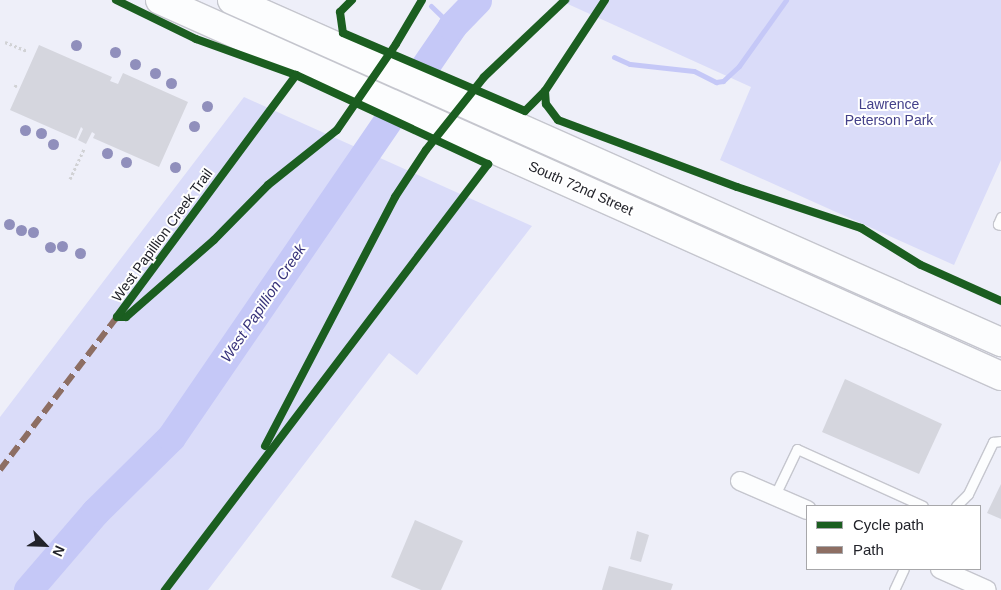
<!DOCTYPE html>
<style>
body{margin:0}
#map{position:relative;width:1001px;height:590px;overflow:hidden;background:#eeeff9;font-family:Helvetica,sans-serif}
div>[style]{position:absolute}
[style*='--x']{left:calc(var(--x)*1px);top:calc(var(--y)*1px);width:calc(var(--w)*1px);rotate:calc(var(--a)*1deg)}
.green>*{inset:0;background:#dadcf9}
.stream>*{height:5px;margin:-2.5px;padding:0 2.5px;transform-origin:2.5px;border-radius:2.5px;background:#c5c8f7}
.river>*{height:29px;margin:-14.5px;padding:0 14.5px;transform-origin:14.5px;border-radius:14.5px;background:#c5c8f7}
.building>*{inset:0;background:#d5d6de}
.path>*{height:3px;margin-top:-1.5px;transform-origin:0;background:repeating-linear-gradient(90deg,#d1d2d5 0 2.5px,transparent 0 5px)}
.roads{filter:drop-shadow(1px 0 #c5c6ce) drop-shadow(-1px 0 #c5c6ce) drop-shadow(0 1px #c5c6ce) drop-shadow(0 -1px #c5c6ce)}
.lane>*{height:9px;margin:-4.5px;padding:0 4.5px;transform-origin:4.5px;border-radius:4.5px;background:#fcfdfe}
.street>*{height:18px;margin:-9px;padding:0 9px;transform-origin:9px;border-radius:9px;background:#fcfdfe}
.primary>*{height:28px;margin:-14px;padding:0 14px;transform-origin:14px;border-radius:14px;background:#fcfdfe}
.quiet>*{height:6px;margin-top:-3px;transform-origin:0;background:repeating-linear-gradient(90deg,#8d6e63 0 12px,transparent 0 18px)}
.cycleway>*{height:8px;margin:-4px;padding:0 4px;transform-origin:4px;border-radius:4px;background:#1b5e20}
.trees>*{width:11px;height:11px;margin:-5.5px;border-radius:50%;background:#908fbc}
span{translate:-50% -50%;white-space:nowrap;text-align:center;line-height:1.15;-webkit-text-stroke:4px #fff;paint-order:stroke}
.park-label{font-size:14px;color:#44418a}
.street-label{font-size:14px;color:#22232a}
.water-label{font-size:15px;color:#37327a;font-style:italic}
.legend{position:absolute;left:806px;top:505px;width:175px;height:65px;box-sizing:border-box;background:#fff;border:1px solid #a7a7aa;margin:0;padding:6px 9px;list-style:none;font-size:15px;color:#22232a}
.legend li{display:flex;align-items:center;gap:10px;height:25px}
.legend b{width:25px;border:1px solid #a7a7aa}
.north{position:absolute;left:20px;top:520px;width:50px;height:50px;-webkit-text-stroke:4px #fff;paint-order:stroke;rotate:114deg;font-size:14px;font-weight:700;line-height:20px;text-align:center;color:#22232a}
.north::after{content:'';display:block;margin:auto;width:18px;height:22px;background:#22232a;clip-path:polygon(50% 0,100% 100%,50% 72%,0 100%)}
</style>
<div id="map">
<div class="green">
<div style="clip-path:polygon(559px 0,1001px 0,1001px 160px,954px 265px,720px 160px,751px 87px)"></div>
<div style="clip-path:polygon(244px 97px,532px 226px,417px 375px,389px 353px,208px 590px,0 590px,0 417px)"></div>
</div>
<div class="stream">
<div style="--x:431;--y:6;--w:29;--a:44"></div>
<div style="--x:614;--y:57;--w:17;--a:24"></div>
<div style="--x:630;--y:64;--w:64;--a:6.2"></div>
<div style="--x:694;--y:71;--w:25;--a:27"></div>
<div style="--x:716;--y:82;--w:7;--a:-8"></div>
<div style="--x:723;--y:81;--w:22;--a:-43"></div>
<div style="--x:739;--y:66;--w:81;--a:-54.5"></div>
</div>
<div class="river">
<div style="--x:28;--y:590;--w:103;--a:-49.3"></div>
<div style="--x:95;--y:512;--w:107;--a:-44.6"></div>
<div style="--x:171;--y:437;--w:498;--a:-55.6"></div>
<div style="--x:452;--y:26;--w:36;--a:-46"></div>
</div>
<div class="building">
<div style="clip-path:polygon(39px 45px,112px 77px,110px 81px,118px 84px,123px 73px,188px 102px,159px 167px,93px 138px,95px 134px,92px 132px,86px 144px,78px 140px,83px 129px,81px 127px,76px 139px,10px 110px)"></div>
<div style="clip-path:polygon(845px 379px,942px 424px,919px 474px,822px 432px)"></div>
<div style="clip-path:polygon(1001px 484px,1001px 519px,987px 513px)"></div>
<div style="clip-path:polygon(415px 520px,463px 541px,441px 590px,421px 590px,391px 577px)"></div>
<div style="clip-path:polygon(637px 531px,649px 535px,641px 562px,630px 559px)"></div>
<div style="clip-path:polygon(609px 566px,673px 584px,671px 590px,602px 590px)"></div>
</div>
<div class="path">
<div style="--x:5;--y:42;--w:24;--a:22"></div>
<div style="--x:15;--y:87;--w:4;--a:-63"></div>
<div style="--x:70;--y:179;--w:33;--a:-65"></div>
</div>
<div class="roads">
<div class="lane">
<div style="--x:1001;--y:217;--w:8;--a:113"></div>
<div style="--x:998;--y:224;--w:3;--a:18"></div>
<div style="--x:775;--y:495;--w:51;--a:-64.4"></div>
<div style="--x:797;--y:449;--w:138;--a:24.3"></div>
<div style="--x:956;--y:506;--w:17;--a:-45"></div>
<div style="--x:968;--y:494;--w:58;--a:-64.3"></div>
<div style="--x:993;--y:442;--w:8;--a:-7"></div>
<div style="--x:894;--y:590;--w:23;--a:-65"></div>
</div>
<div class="street">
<div style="--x:740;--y:481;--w:73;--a:23.4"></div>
<div style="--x:940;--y:569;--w:51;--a:24.1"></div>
</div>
<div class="primary">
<div style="--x:160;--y:0;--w:921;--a:24.09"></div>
<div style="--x:232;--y:0;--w:842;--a:23.98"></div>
</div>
</div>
<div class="quiet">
<div style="--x:0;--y:470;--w:193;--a:-52.6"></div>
</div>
<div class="cycleway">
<div style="--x:116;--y:0;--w:89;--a:26"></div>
<div style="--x:196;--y:39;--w:106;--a:19.8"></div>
<div style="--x:296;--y:75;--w:212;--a:24.9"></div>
<div style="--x:488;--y:164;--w:535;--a:127.17"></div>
<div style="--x:352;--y:0;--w:17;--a:135"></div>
<div style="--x:340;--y:12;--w:21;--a:82"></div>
<div style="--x:343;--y:33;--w:198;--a:23.2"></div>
<div style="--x:525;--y:111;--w:28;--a:-45"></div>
<div style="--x:545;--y:91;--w:109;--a:-56.6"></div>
<div style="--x:545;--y:91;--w:13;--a:86"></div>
<div style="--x:546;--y:104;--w:20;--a:53"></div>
<div style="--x:558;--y:120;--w:191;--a:20.5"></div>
<div style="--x:737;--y:187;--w:131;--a:18.3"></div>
<div style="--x:861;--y:228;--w:70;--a:31.7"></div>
<div style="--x:921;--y:265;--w:88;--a:24.2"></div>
<div style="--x:117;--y:317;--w:9;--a:0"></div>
<div style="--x:126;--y:317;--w:117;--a:-41.2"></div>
<div style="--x:214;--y:240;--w:77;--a:-45.5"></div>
<div style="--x:268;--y:185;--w:88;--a:-38.6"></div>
<div style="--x:337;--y:130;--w:104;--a:-55.5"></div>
<div style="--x:396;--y:44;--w:51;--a:-59.4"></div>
<div style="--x:117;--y:317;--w:301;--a:-53.5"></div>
<div style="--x:265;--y:446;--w:281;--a:-62.4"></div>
<div style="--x:395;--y:197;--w:56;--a:-56.6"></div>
<div style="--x:426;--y:150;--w:93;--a:-51.5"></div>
<div style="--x:484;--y:77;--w:112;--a:-43.5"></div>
</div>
<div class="trees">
<div style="left:76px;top:45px"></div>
<div style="left:115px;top:52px"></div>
<div style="left:135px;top:64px"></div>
<div style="left:155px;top:73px"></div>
<div style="left:171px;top:83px"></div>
<div style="left:207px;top:106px"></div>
<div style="left:194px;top:126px"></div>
<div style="left:25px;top:130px"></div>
<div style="left:41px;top:133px"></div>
<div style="left:53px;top:144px"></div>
<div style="left:107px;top:153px"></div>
<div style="left:126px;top:162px"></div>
<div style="left:175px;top:167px"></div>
<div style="left:9px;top:224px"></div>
<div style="left:21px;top:230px"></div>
<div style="left:33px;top:232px"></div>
<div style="left:62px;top:246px"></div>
<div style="left:50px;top:247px"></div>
<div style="left:80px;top:253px"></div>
</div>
<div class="park-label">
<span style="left:889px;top:112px">Lawrence<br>Peterson Park</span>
</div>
<div class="street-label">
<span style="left:581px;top:188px;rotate:24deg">South 72nd Street</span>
<span style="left:162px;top:235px;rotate:-54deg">West Papillion Creek Trail</span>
</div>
<div class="water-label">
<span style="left:263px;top:303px;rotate:-56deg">West Papillion Creek</span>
</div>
<ul class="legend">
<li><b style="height:6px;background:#1b5e20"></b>Cycle path</li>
<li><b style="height:6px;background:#8d6e63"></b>Path</li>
</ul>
<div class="north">N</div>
</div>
